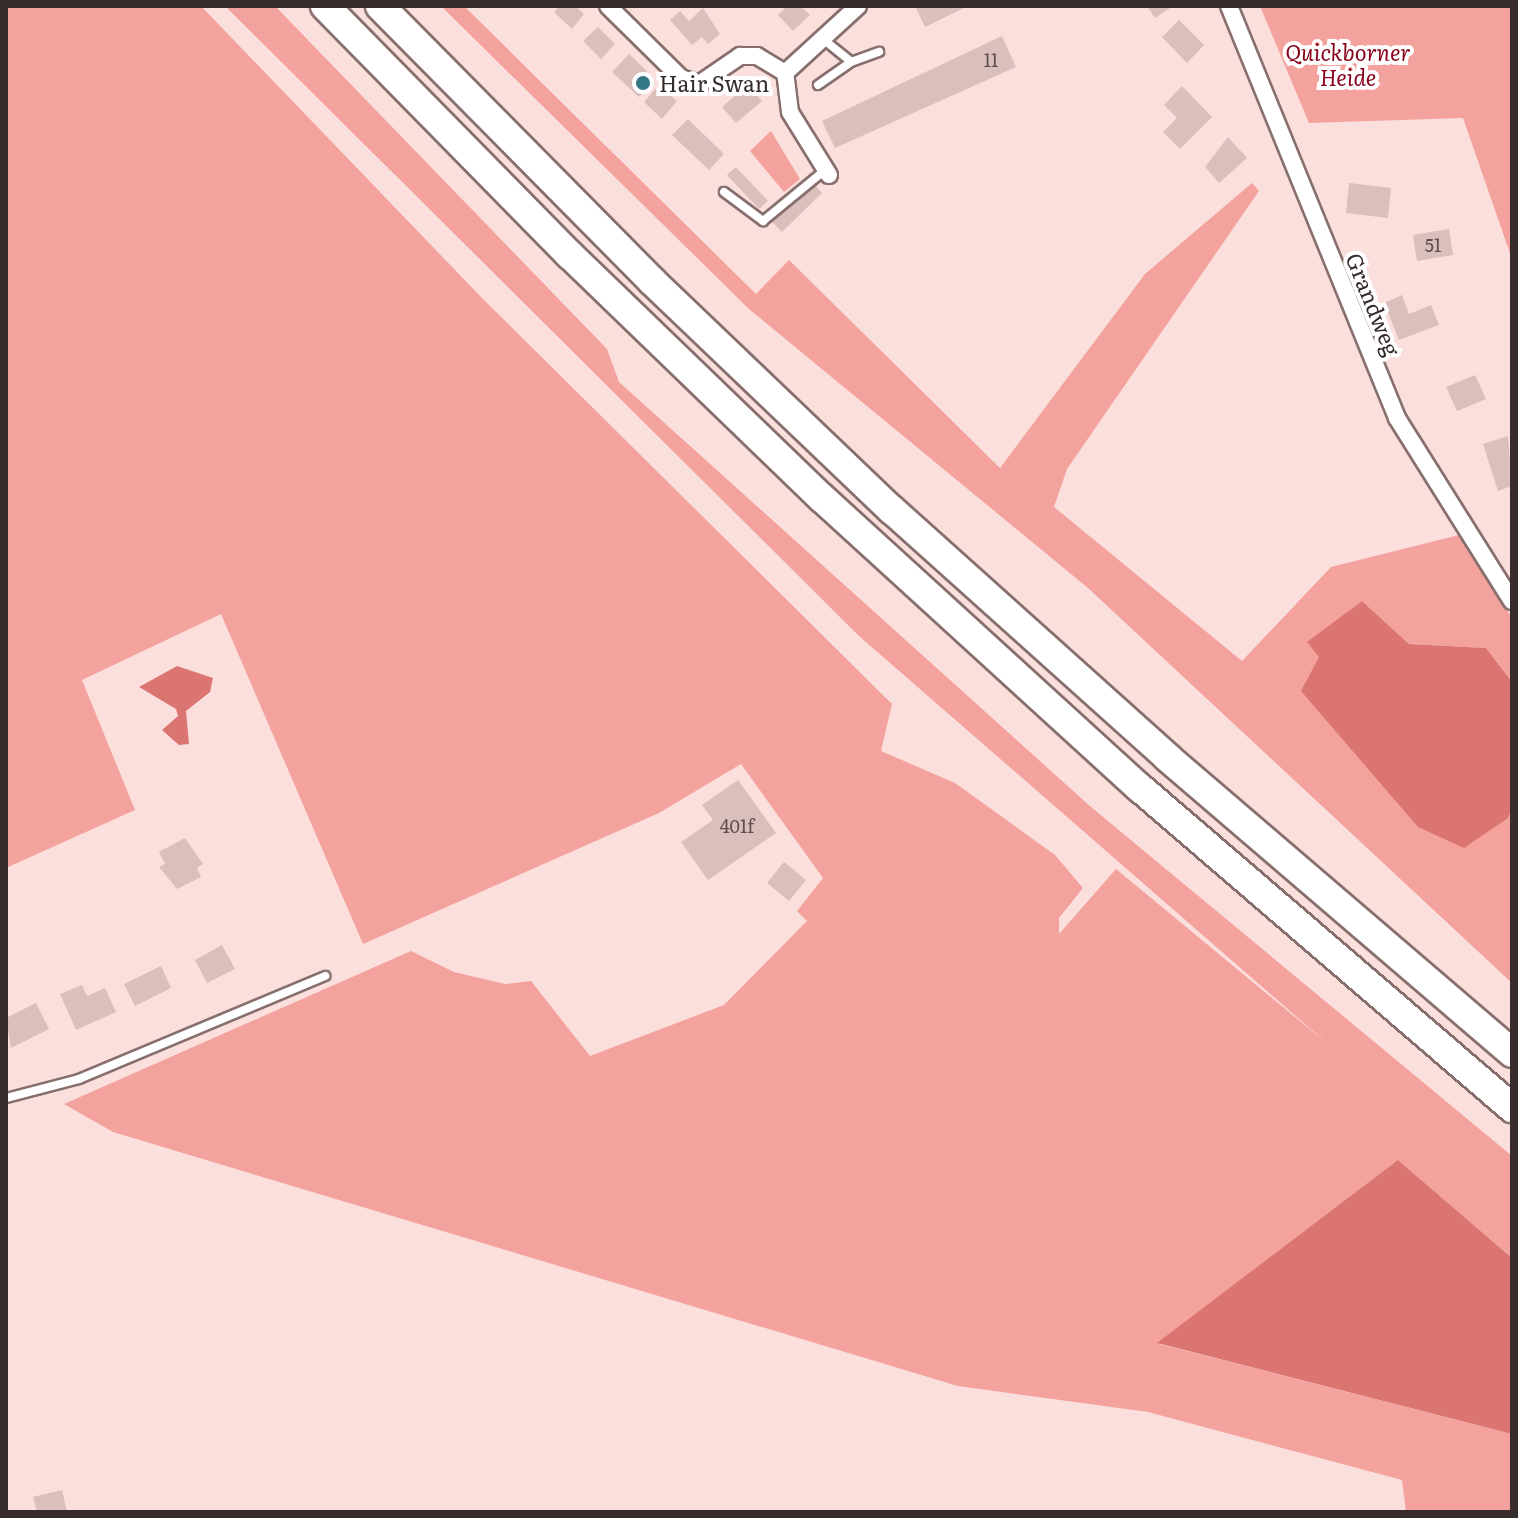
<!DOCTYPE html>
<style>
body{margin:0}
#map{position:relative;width:1518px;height:1518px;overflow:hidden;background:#fbdfdd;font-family:Literata,serif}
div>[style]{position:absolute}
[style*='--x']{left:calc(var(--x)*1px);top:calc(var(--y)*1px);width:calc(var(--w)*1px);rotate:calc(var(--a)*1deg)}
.green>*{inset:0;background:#f4a29d}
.water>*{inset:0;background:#db7572}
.building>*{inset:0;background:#dabfbd}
.roads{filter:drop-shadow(2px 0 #876f6d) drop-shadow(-2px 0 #876f6d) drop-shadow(0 2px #876f6d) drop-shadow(0 -2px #876f6d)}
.lane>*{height:8px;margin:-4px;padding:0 4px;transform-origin:4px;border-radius:4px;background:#fff}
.street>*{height:16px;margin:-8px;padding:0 8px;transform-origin:8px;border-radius:8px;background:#fff}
.highway>*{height:28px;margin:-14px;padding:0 14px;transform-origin:14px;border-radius:14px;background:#fff}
.dots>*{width:22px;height:22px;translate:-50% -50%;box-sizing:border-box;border:4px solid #fff;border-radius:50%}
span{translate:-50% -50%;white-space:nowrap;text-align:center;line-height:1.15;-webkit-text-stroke:8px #fff;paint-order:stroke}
.number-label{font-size:18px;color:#5f5150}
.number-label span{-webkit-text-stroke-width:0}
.park-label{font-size:22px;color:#88031a;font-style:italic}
.poi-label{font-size:22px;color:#362c2b}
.left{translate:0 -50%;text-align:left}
.street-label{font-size:22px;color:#362c2b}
.frame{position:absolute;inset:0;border:8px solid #362c2b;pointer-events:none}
</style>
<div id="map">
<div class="green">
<div style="clip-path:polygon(6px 6px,201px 6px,481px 297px,892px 704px,881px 751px,955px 783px,1055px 855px,1083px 888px,1059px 918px,1059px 934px,1116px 869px,1329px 1045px,859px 636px,225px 6px,275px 6px,607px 349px,619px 382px,1091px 807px,1512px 1156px,1512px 1258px,1398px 1160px,1159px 1344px,1512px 1434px,1512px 1512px,1406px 1512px,1402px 1480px,1148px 1412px,958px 1386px,113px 1132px,64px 1104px,411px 951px,454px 972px,505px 984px,531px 981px,590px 1056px,724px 1005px,807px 921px,797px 911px,823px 878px,741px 764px,659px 813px,363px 944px,221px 614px,82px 680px,135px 810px,6px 868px)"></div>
<div style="clip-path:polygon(441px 6px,464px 6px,756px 294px,789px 260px,1000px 468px,1145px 274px,1252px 183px,1259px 191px,1067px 469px,1054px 507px,1242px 661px,1331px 567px,1459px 535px,1512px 618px,1512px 682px,1486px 648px,1409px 644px,1362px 601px,1308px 642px,1508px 818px,1512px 809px,1512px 983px,1088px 588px,749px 309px)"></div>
<div style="clip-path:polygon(1260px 6px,1512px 6px,1512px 259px,1463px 118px,1309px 123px)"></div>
<div style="clip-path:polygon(771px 131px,800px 179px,784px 192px,750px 151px)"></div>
</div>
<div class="water">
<div style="clip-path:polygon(1362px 601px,1409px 644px,1486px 648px,1512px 682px,1512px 809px,1508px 818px,1464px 848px,1418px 827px,1301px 691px,1319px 657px,1307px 642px)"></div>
<div style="clip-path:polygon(177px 666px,213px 678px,210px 692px,186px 711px,189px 744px,179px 745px,162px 730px,178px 716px,176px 709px,139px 687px)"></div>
<div style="clip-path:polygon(1398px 1160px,1512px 1258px,1512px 1434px,1157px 1343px)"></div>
</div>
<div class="building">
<div style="clip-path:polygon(560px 6px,575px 6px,584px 14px,572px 29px,554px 12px)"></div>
<div style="clip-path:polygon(787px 6px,800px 6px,810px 15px,793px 31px,778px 15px)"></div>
<div style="clip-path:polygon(915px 6px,968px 6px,925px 27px)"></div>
<div style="clip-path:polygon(1147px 6px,1173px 6px,1155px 18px)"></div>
<div style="clip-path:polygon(703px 8px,720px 34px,708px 44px,702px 37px,692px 45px,670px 20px,680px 11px,689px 21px)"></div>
<div style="clip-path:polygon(1179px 20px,1204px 45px,1187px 63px,1162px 37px)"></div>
<div style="clip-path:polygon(598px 27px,615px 44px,601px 59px,583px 41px)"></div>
<div style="clip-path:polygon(1002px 36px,1016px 67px,835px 148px,822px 121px)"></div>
<div style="clip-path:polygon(629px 54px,647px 71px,642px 78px,650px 85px,639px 97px,612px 72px)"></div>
<div style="clip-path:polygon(748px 84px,762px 101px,736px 123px,722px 107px)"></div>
<div style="clip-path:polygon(659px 85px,677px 101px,662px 119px,644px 102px)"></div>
<div style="clip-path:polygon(1182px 86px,1212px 117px,1180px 149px,1163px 132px,1177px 118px,1164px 105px)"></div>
<div style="clip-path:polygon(688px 119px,724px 154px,709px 170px,672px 135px)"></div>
<div style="clip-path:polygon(1228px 137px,1247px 158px,1219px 183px,1205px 167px)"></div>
<div style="clip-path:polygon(736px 167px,768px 201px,759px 209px,727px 175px)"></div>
<div style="clip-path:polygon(813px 183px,822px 193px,782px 232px,772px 222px)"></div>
<div style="clip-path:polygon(1349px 183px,1391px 188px,1388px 218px,1346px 213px)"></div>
<div style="clip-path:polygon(1449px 229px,1453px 255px,1417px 261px,1413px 235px)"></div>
<div style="clip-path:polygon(1402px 295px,1409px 314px,1431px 305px,1439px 325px,1399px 340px,1384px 303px)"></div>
<div style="clip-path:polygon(1475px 375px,1486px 399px,1457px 411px,1446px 387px)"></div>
<div style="clip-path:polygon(1508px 436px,1512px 486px,1498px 491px,1483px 444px)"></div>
<div style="clip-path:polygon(738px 780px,776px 833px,708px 880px,681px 842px,713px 820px,702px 805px)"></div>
<div style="clip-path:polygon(185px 838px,203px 864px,197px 868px,201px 877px,177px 889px,159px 867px,165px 864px,159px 852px)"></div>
<div style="clip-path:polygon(784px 862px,806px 880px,789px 901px,767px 883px)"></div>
<div style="clip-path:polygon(222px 945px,235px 969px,207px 983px,195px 960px)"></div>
<div style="clip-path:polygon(161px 966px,171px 988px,135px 1006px,124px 984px)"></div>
<div style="clip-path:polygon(82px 985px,87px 996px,105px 988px,116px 1012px,76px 1030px,60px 994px)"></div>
<div style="clip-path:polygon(36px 1003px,49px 1029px,11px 1048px,6px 1018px)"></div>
<div style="clip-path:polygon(62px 1490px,67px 1512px,37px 1512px,33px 1497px)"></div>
</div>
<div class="roads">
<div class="lane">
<div style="--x:823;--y:39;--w:36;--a:39"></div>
<div style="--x:851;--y:62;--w:30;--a:-20"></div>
<div style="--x:818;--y:85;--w:40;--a:-34.9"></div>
<div style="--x:724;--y:192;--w:49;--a:36.6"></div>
<div style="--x:763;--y:221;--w:80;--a:-39.4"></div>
<div style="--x:6;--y:1098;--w:75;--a:-14.6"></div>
<div style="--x:79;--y:1079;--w:267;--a:-22.7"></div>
</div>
<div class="street">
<div style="--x:608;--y:6;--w:103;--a:44.6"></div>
<div style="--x:681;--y:78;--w:19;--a:18"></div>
<div style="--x:699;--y:84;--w:50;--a:-34.3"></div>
<div style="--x:740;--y:56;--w:17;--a:0"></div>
<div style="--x:757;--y:56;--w:33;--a:31"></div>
<div style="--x:1229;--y:6;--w:445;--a:67.8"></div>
<div style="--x:1397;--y:418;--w:216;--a:57.9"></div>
<div style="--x:829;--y:175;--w:74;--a:-121.8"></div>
<div style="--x:790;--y:112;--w:39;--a:-97"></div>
<div style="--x:785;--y:73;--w:99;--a:-42.5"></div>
</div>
<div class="highway">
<div style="--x:325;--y:6;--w:349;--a:45.5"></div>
<div style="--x:570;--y:255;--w:350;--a:44"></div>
<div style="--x:822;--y:498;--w:430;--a:42.4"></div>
<div style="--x:1140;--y:788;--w:491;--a:40.7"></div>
<div style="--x:380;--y:6;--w:387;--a:45.3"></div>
<div style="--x:652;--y:281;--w:332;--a:43.7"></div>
<div style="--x:892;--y:510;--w:371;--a:41.9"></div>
<div style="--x:1168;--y:758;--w:453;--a:40.6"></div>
</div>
</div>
<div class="dots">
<div style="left:643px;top:83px;background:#327884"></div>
</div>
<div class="number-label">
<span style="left:991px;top:60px">11</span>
<span style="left:1433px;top:245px">51</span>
<span style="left:737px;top:826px">401f</span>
</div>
<div class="park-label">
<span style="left:1348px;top:64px">Quickborner<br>Heide</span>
</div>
<div class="poi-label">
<span class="left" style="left:659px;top:83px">Hair Swan</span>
</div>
<div class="street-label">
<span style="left:1374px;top:304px;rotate:68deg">Grandweg</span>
</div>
<div class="frame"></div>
</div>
